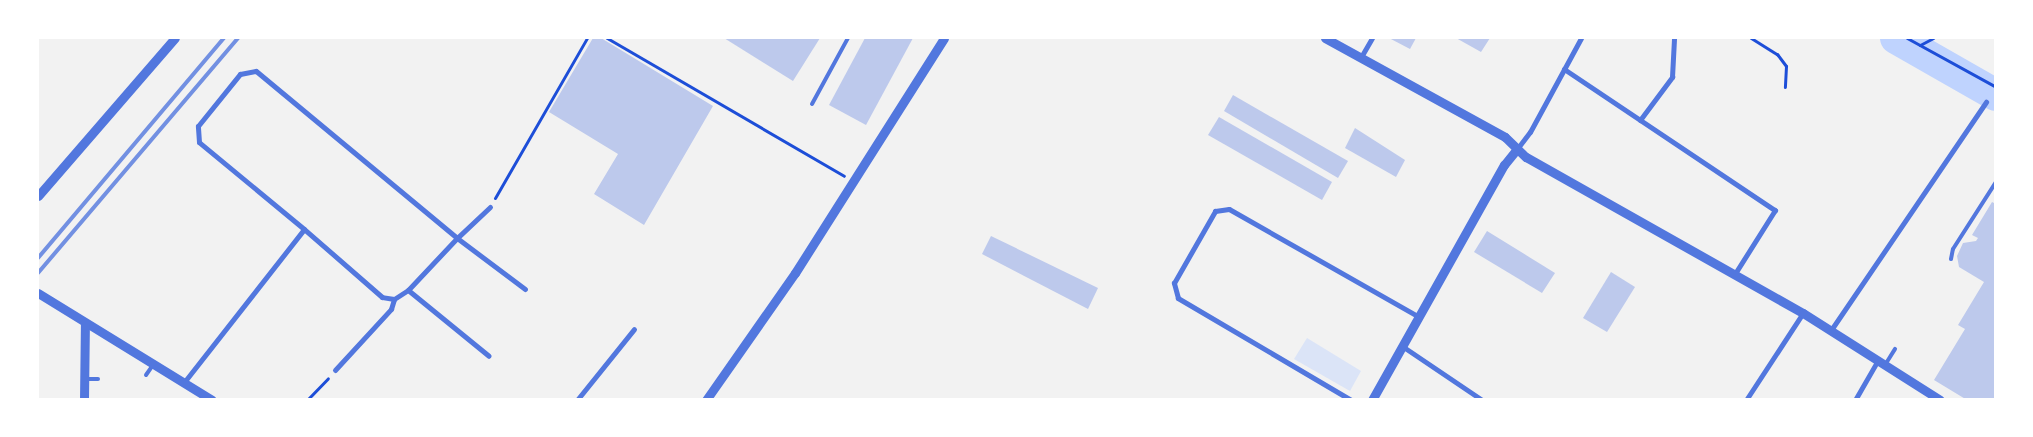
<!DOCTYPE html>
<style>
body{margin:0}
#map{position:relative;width:2033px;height:437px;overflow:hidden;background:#f2f2f2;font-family:"Work Sans",sans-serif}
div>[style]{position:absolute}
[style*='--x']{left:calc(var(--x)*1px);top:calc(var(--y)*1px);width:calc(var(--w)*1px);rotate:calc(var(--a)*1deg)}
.green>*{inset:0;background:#dbe4f7}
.river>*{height:32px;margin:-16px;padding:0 16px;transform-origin:16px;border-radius:16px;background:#bfd3fe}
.building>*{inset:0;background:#bdc9ec}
.path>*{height:3px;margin:-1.5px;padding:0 1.5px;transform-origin:1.5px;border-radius:1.5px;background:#1d4ed8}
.service>*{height:4px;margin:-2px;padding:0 2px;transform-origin:2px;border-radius:2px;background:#5277de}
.minor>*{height:5px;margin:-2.5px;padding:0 2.5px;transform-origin:2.5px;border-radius:2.5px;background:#5277de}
.tertiary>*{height:9px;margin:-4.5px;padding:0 4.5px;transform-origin:4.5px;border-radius:4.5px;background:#5277de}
.rail>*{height:4px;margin:-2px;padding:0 2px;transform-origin:2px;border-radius:2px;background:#7290e2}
span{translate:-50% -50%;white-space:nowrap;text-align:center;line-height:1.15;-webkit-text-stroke:5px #fff;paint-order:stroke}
.frame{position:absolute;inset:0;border:39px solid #fff;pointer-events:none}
</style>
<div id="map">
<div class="green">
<div style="clip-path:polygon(1307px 338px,1361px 371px,1350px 391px,1294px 359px)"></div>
</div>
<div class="river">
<div style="--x:1896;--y:38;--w:115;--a:29.7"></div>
</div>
<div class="building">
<div style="clip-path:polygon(593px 38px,601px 38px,713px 106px,644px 225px,594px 194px,618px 154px,549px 112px)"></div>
<div style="clip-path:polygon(724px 38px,820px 38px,793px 81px)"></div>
<div style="clip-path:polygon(865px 38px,913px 38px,866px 125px,829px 105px)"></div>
<div style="clip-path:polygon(1389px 38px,1416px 38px,1410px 49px)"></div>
<div style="clip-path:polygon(1456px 38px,1490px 38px,1481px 52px)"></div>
<div style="clip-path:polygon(1233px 95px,1348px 161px,1338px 178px,1224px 111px)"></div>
<div style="clip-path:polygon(1219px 117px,1332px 182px,1322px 200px,1208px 135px)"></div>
<div style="clip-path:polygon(1355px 128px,1405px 160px,1396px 177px,1345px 148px)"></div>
<div style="clip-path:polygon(1992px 202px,1996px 204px,1996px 400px,1967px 400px,1934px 380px,1965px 329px,1958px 325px,1984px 282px,1959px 267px,1957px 256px,1963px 243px,1976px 241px,1978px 238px,1972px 235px)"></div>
<div style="clip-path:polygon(1487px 231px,1555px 273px,1542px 293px,1474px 252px)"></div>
<div style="clip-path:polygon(991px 236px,1098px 288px,1088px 309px,982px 254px)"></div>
<div style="clip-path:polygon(1611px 272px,1635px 287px,1607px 332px,1583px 318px)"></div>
</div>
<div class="path">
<div style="--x:607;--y:38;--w:274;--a:30.2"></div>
<div style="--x:1751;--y:38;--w:31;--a:32"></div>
<div style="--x:1777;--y:54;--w:15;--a:53"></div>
<div style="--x:1786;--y:66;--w:21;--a:93"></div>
<div style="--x:1907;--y:38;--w:102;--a:28.8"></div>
<div style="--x:1920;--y:45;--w:15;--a:-28"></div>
<div style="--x:495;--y:198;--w:185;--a:-60.1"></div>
<div style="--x:307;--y:400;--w:30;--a:-46"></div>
</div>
<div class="service">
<div style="--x:812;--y:104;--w:75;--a:-61.4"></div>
<div style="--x:1951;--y:259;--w:10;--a:-79"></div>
<div style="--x:1953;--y:249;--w:80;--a:-57.3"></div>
<div style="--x:1885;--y:365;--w:19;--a:-58"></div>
<div style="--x:146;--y:375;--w:12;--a:-55"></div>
<div style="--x:85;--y:379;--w:13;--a:0"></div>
</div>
<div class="minor">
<div style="--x:1361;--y:57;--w:22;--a:-60"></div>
<div style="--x:1564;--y:69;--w:254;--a:33.8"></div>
<div style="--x:1775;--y:210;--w:77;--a:122.2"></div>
<div style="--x:1640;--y:120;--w:54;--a:-53.3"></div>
<div style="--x:1672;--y:77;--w:39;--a:-87"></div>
<div style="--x:1517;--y:149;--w:21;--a:-53"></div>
<div style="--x:1530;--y:132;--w:107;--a:-61.5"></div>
<div style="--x:490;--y:207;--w:45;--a:136.8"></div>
<div style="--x:457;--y:238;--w:85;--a:36.9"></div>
<div style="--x:408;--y:290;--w:104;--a:39.2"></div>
<div style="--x:1831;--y:330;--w:276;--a:-55.8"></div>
<div style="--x:1402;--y:346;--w:97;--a:34"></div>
<div style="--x:335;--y:370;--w:83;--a:-47.4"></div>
<div style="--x:391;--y:309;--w:10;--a:-73"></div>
<div style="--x:185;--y:381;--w:193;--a:-51.9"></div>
<div style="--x:304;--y:229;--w:136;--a:-140.4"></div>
<div style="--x:199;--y:142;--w:16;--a:-94"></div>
<div style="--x:198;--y:126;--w:67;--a:-51.1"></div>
<div style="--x:240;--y:74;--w:16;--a:-11"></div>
<div style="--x:256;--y:71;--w:261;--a:39.7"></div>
<div style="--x:457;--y:238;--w:71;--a:133.3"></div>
<div style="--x:408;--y:290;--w:17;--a:147"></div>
<div style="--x:394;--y:299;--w:12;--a:-171"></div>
<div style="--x:382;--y:297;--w:103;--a:-138.9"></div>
<div style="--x:577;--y:400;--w:91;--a:-51.2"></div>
<div style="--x:1351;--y:400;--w:201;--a:-149.5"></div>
<div style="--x:1178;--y:298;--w:16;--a:-105"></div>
<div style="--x:1174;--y:283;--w:83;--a:-60.3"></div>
<div style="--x:1215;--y:211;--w:14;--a:-8"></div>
<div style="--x:1229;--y:209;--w:219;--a:29.6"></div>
<div style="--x:1746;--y:400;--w:104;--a:-56.8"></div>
<div style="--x:1855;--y:400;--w:46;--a:-60.1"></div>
</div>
<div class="tertiary">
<div style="--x:1325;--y:38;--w:205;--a:28.8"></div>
<div style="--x:1505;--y:137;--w:29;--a:44"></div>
<div style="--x:1526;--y:157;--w:318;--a:29.4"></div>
<div style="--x:1803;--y:313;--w:162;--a:32.4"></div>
<div style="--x:38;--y:196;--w:209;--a:-49.1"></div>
<div style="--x:38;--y:293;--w:204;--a:31.6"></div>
<div style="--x:84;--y:400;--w:77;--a:-89.3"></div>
<div style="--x:706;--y:400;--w:155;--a:-55"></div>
<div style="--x:795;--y:273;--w:278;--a:-57.6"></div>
<div style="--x:1372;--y:400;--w:270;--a:-60.7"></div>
<div style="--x:1504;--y:165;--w:21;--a:-51"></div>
</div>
<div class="rail">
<div style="--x:38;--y:258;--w:288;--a:-49.8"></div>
<div style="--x:38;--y:273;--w:309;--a:-49.6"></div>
</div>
<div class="frame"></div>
</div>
